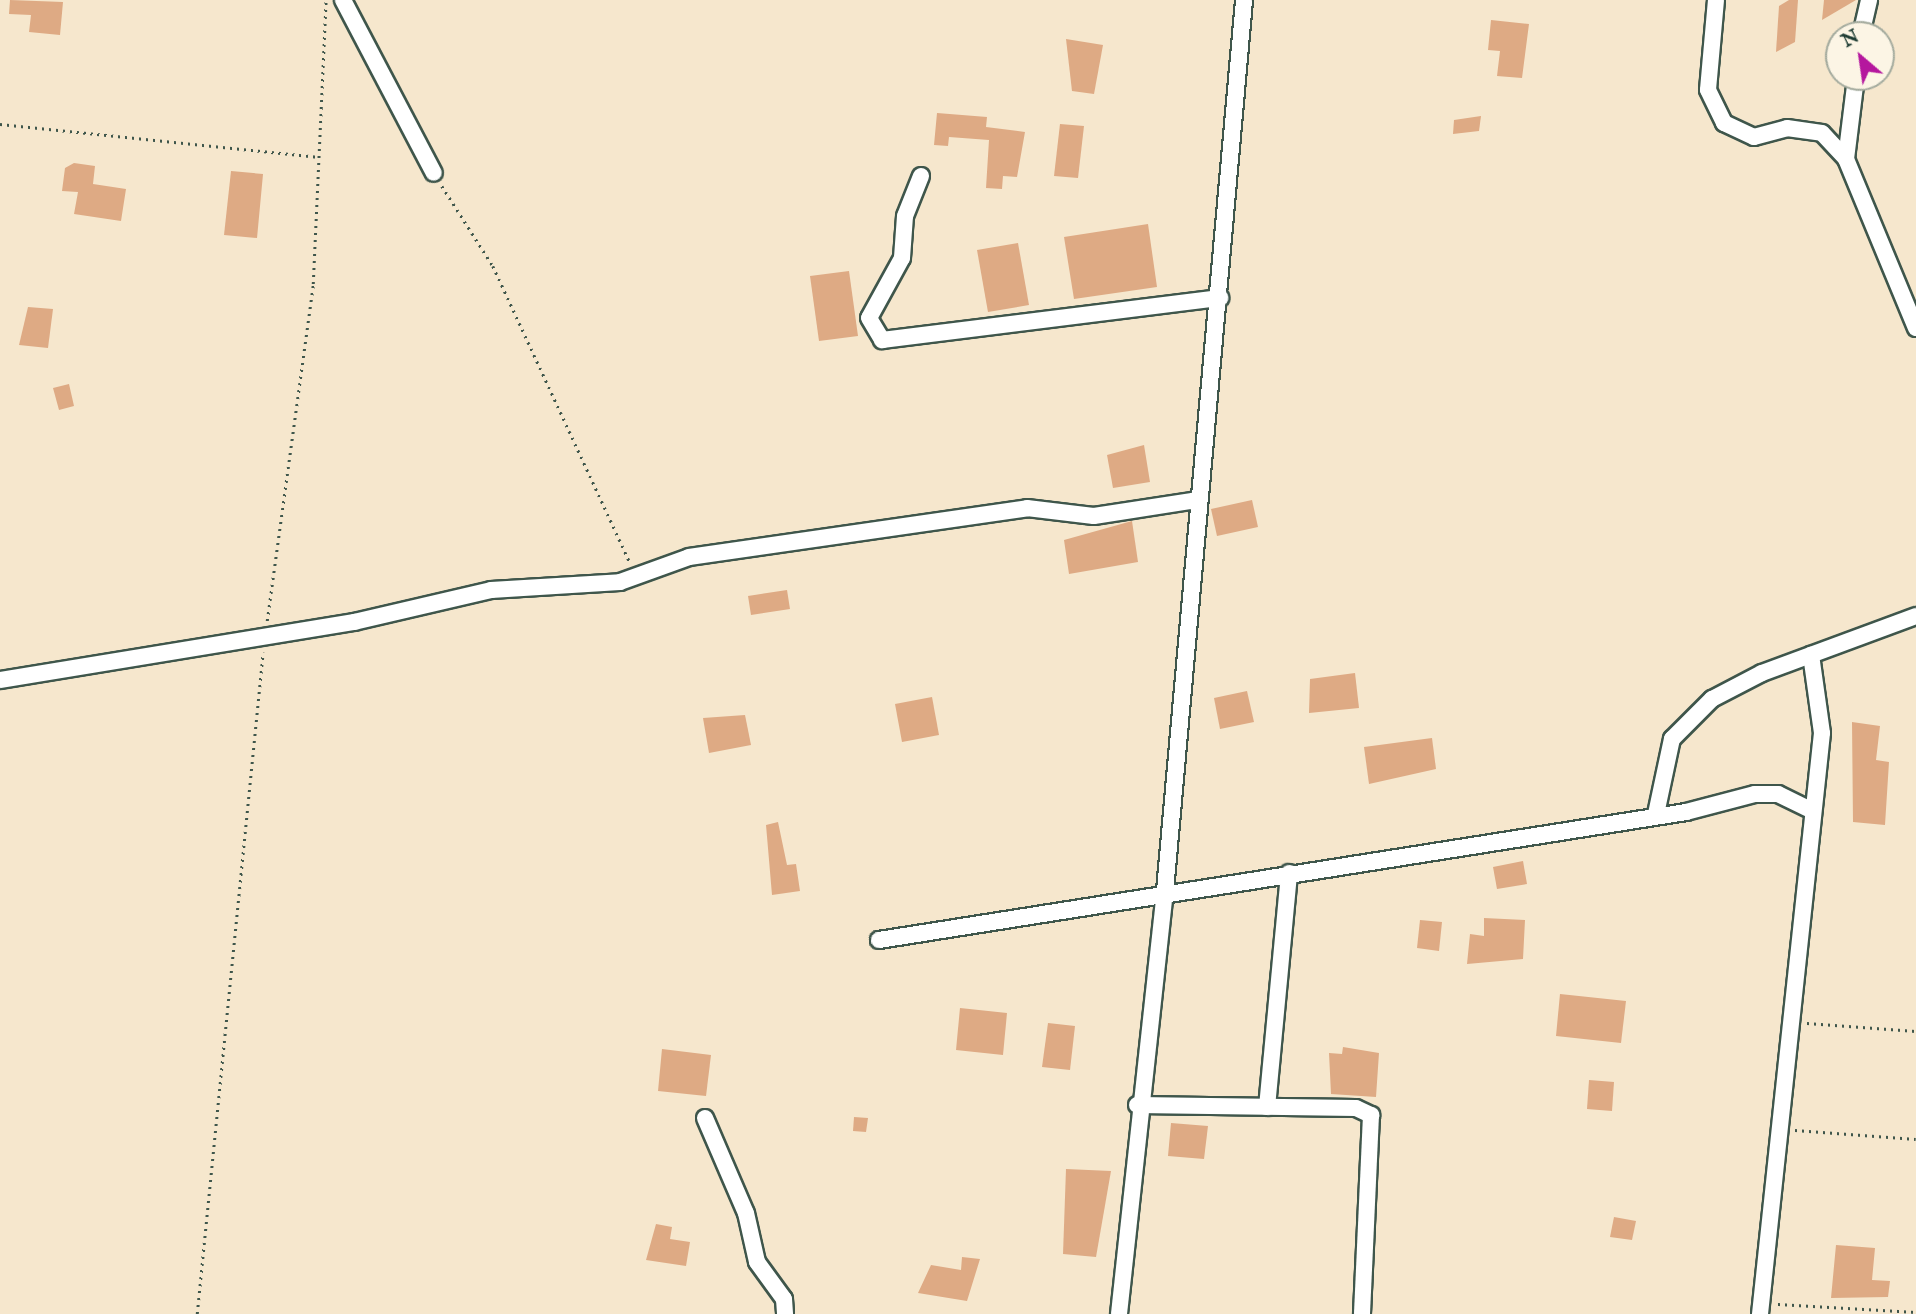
<!DOCTYPE html>
<style>
body{margin:0}
#map{position:relative;width:1916px;height:1314px;overflow:hidden;background:#f6e7cd;font-family:"IM FELL English",serif}
div>[style]{position:absolute}
[style*='--x']{left:calc(var(--x)*1px);top:calc(var(--y)*1px);width:calc(var(--w)*1px);rotate:calc(var(--a)*1deg)}
.building>*{inset:0;background:#deaa84}
.path>*{height:2.5px;margin-top:-1.25px;transform-origin:0;background:repeating-linear-gradient(90deg,#3f564b 0 2px,transparent 0 7px)}
.roads{filter:drop-shadow(2px 0 #3f564b) drop-shadow(-2px 0 #3f564b) drop-shadow(0 2px #3f564b) drop-shadow(0 -2px #3f564b)}
.minor>*{height:16px;margin:-8px;padding:0 8px;transform-origin:8px;border-radius:8px;background:#fff}
span{translate:-50% -50%;white-space:nowrap;text-align:center;line-height:1.15;-webkit-text-stroke:5px #fcf5e5;paint-order:stroke}
.north{position:absolute;left:1825px;top:21px;width:70px;height:70px;box-sizing:border-box;background:#fcf5e5;border:2px solid #a4ab9e;border-radius:50%;rotate:331deg;font-size:19px;font-weight:700;line-height:28px;text-align:center;color:#1f3d34}
.north::after{content:'';display:block;margin:auto;width:24px;height:32px;background:#b5179e;clip-path:polygon(50% 0,100% 100%,50% 72%,0 100%)}
</style>
<div id="map">
<div class="building">
<div style="clip-path:polygon(10px 0,63px 2px,60px 35px,29px 32px,31px 15px,9px 14px)"></div>
<div style="clip-path:polygon(1789px 0,1798px 0,1795px 42px,1776px 52px,1779px 6px)"></div>
<div style="clip-path:polygon(1824px 0,1856px 0,1822px 20px)"></div>
<div style="clip-path:polygon(1491px 20px,1529px 24px,1522px 78px,1497px 76px,1500px 51px,1488px 50px)"></div>
<div style="clip-path:polygon(1066px 39px,1103px 45px,1094px 94px,1072px 91px)"></div>
<div style="clip-path:polygon(937px 113px,987px 117px,986px 127px,1025px 132px,1017px 177px,1003px 176px,1002px 189px,986px 188px,989px 140px,949px 137px,948px 146px,934px 145px)"></div>
<div style="clip-path:polygon(1481px 116px,1479px 131px,1453px 134px,1454px 120px)"></div>
<div style="clip-path:polygon(1060px 124px,1084px 126px,1078px 178px,1054px 176px)"></div>
<div style="clip-path:polygon(74px 163px,95px 166px,93px 184px,126px 189px,121px 221px,74px 214px,78px 192px,62px 191px,65px 168px)"></div>
<div style="clip-path:polygon(231px 171px,263px 174px,257px 238px,224px 235px)"></div>
<div style="clip-path:polygon(1148px 224px,1157px 287px,1074px 299px,1064px 237px)"></div>
<div style="clip-path:polygon(1018px 243px,1029px 305px,988px 312px,977px 250px)"></div>
<div style="clip-path:polygon(849px 271px,858px 336px,819px 341px,810px 276px)"></div>
<div style="clip-path:polygon(28px 307px,53px 309px,48px 348px,19px 345px)"></div>
<div style="clip-path:polygon(69px 384px,74px 406px,59px 410px,53px 388px)"></div>
<div style="clip-path:polygon(1144px 445px,1150px 482px,1113px 488px,1107px 455px)"></div>
<div style="clip-path:polygon(1252px 500px,1258px 527px,1217px 536px,1211px 509px)"></div>
<div style="clip-path:polygon(1132px 521px,1138px 562px,1069px 574px,1064px 540px)"></div>
<div style="clip-path:polygon(787px 590px,790px 609px,751px 615px,748px 596px)"></div>
<div style="clip-path:polygon(1355px 673px,1359px 708px,1309px 713px,1310px 679px)"></div>
<div style="clip-path:polygon(1247px 691px,1254px 722px,1220px 729px,1214px 698px)"></div>
<div style="clip-path:polygon(932px 697px,939px 735px,902px 742px,895px 704px)"></div>
<div style="clip-path:polygon(745px 715px,751px 745px,709px 753px,703px 718px)"></div>
<div style="clip-path:polygon(1852px 722px,1880px 726px,1876px 760px,1889px 762px,1885px 825px,1853px 822px)"></div>
<div style="clip-path:polygon(1432px 738px,1436px 769px,1369px 784px,1364px 747px)"></div>
<div style="clip-path:polygon(778px 822px,787px 865px,796px 864px,800px 891px,772px 895px,766px 825px)"></div>
<div style="clip-path:polygon(1523px 861px,1527px 884px,1497px 889px,1493px 867px)"></div>
<div style="clip-path:polygon(1484px 918px,1525px 920px,1523px 959px,1467px 964px,1470px 934px,1484px 936px)"></div>
<div style="clip-path:polygon(1420px 920px,1442px 922px,1439px 951px,1417px 948px)"></div>
<div style="clip-path:polygon(1560px 994px,1626px 1001px,1621px 1043px,1556px 1036px)"></div>
<div style="clip-path:polygon(960px 1008px,1007px 1013px,1003px 1055px,956px 1050px)"></div>
<div style="clip-path:polygon(1048px 1023px,1075px 1026px,1070px 1070px,1042px 1067px)"></div>
<div style="clip-path:polygon(1343px 1047px,1379px 1053px,1376px 1097px,1331px 1094px,1329px 1053px,1342px 1054px)"></div>
<div style="clip-path:polygon(662px 1049px,711px 1055px,706px 1096px,658px 1091px)"></div>
<div style="clip-path:polygon(1589px 1080px,1614px 1082px,1612px 1111px,1587px 1109px)"></div>
<div style="clip-path:polygon(854px 1117px,868px 1118px,866px 1132px,853px 1131px)"></div>
<div style="clip-path:polygon(1171px 1123px,1208px 1126px,1204px 1159px,1168px 1156px)"></div>
<div style="clip-path:polygon(1066px 1169px,1111px 1171px,1096px 1257px,1063px 1254px)"></div>
<div style="clip-path:polygon(1614px 1217px,1636px 1221px,1632px 1240px,1610px 1237px)"></div>
<div style="clip-path:polygon(656px 1224px,672px 1227px,670px 1239px,690px 1242px,686px 1266px,646px 1260px)"></div>
<div style="clip-path:polygon(1836px 1245px,1875px 1248px,1872px 1280px,1890px 1281px,1888px 1297px,1831px 1298px)"></div>
<div style="clip-path:polygon(962px 1257px,980px 1259px,967px 1301px,918px 1293px,931px 1265px,961px 1270px)"></div>
</div>
<div class="path">
<div style="--x:0;--y:124;--w:321;--a:5.9"></div>
<div style="--x:442;--y:186;--w:95;--a:57.5"></div>
<div style="--x:493;--y:266;--w:326;--a:65.2"></div>
<div style="--x:267;--y:621;--w:340;--a:-82.2"></div>
<div style="--x:313;--y:284;--w:283;--a:-87.4"></div>
<div style="--x:1807;--y:1023;--w:109;--a:4.2"></div>
<div style="--x:1795;--y:1130;--w:121;--a:4.3"></div>
<div style="--x:1778;--y:1304;--w:138;--a:3.3"></div>
<div style="--x:197;--y:1314;--w:665;--a:-84.31"></div>
</div>
<div class="roads">
<div class="minor">
<div style="--x:343;--y:0;--w:195;--a:62.3"></div>
<div style="--x:1716;--y:0;--w:90;--a:95.1"></div>
<div style="--x:1708;--y:90;--w:37;--a:64"></div>
<div style="--x:1724;--y:123;--w:33;--a:25"></div>
<div style="--x:1754;--y:137;--w:34;--a:-15"></div>
<div style="--x:1787;--y:128;--w:35;--a:8"></div>
<div style="--x:1822;--y:133;--w:35;--a:47"></div>
<div style="--x:1846;--y:159;--w:183;--a:67.5"></div>
<div style="--x:1861;--y:35;--w:36;--a:-77"></div>
<div style="--x:1846;--y:159;--w:83;--a:-83"></div>
<div style="--x:921;--y:176;--w:43;--a:111.8"></div>
<div style="--x:905;--y:216;--w:42;--a:94.1"></div>
<div style="--x:902;--y:258;--w:68;--a:118.8"></div>
<div style="--x:869;--y:318;--w:26;--a:59"></div>
<div style="--x:882;--y:340;--w:341;--a:-7.1"></div>
<div style="--x:0;--y:680;--w:359;--a:-9.3"></div>
<div style="--x:354;--y:622;--w:141;--a:-13.1"></div>
<div style="--x:491;--y:590;--w:129;--a:-3.5"></div>
<div style="--x:620;--y:582;--w:73;--a:-19.9"></div>
<div style="--x:689;--y:557;--w:342;--a:-8.2"></div>
<div style="--x:1027;--y:508;--w:67;--a:6.8"></div>
<div style="--x:1094;--y:516;--w:104;--a:-8.8"></div>
<div style="--x:1656;--y:814;--w:77;--a:-78"></div>
<div style="--x:1672;--y:739;--w:57;--a:-45"></div>
<div style="--x:1712;--y:699;--w:56;--a:-27.5"></div>
<div style="--x:1762;--y:673;--w:164;--a:-20.3"></div>
<div style="--x:879;--y:940;--w:817;--a:-9.01"></div>
<div style="--x:1686;--y:812;--w:71;--a:-14.6"></div>
<div style="--x:1755;--y:794;--w:23;--a:0"></div>
<div style="--x:1778;--y:794;--w:39;--a:26"></div>
<div style="--x:1137;--y:1105;--w:219;--a:0.8"></div>
<div style="--x:1356;--y:1108;--w:17;--a:25"></div>
<div style="--x:1371;--y:1115;--w:199;--a:92.6"></div>
<div style="--x:1267;--y:1107;--w:235;--a:-84.6"></div>
<div style="--x:705;--y:1118;--w:103;--a:66.7"></div>
<div style="--x:746;--y:1213;--w:50;--a:77.3"></div>
<div style="--x:757;--y:1262;--w:46;--a:53.9"></div>
<div style="--x:784;--y:1299;--w:15;--a:86"></div>
<div style="--x:1119;--y:1314;--w:425;--a:-83.8"></div>
<div style="--x:1165;--y:891;--w:894;--a:-84.93"></div>
<div style="--x:1760;--y:1314;--w:584;--a:-83.91"></div>
<div style="--x:1822;--y:733;--w:79;--a:-98"></div>
</div>
</div>
<div class="north">N</div>
</div>
